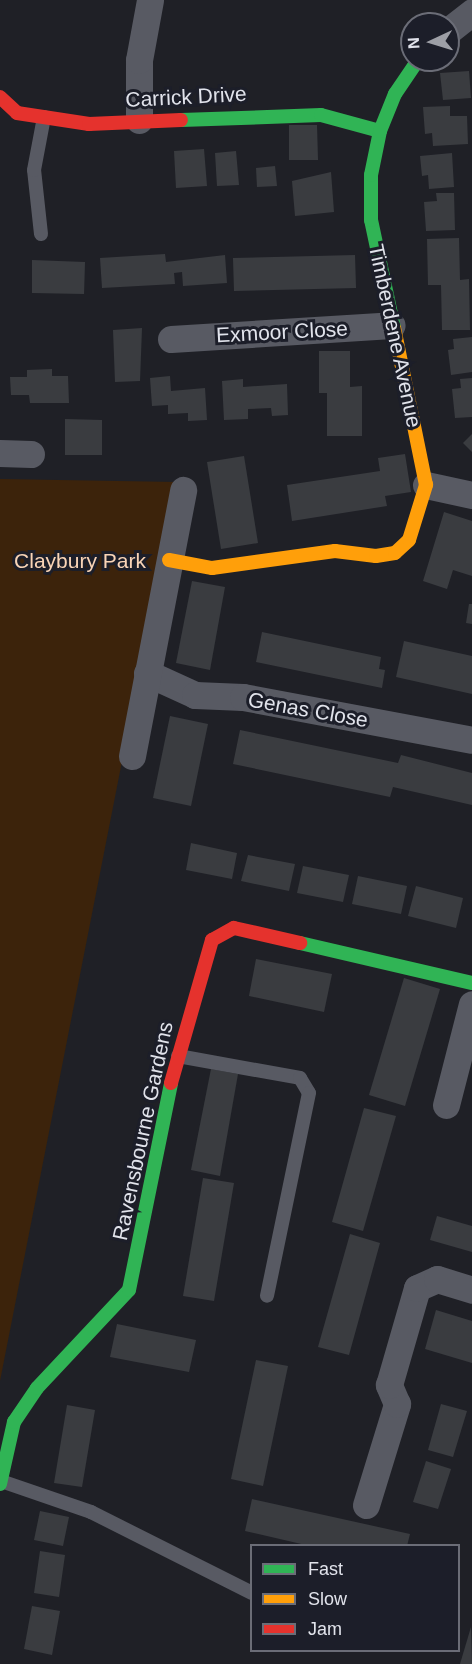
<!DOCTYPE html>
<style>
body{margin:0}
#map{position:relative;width:472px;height:1664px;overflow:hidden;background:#1f2026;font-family:Arial,sans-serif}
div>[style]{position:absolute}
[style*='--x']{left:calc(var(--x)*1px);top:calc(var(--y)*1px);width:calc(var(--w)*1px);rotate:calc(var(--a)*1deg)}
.green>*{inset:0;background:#3c230b}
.building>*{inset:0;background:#3a3c40}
.lane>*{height:14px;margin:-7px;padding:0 7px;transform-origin:7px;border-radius:7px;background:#585a63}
.street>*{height:27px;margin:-13.5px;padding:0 13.5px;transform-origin:13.5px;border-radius:13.5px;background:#585a63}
.fast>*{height:14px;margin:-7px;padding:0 7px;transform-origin:7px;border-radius:7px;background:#30b455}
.slow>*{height:14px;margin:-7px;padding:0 7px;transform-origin:7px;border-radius:7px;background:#ff9f0a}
.jam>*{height:14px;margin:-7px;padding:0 7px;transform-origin:7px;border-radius:7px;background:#e5322d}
span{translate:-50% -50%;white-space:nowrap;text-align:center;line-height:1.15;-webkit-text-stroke:6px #1c1e29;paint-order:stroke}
.street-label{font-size:21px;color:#e1e3eb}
.park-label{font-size:21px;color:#f9d4b6}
.legend{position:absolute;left:250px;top:1544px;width:210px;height:108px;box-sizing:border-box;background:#1c1e29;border:2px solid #6b6d77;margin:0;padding:8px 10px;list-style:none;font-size:18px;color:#e1e3eb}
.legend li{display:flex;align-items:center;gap:12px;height:30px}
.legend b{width:30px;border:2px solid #6b6d77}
.north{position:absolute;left:400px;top:12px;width:60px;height:60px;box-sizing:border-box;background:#1c1e29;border:2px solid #6b6d77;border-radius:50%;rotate:266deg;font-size:16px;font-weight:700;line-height:24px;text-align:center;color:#e1e3eb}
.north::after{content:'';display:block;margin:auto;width:21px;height:27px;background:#9d9fa6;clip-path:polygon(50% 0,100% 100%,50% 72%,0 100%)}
</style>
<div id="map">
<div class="green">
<div style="clip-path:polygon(0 479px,177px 482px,0 1381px)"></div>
</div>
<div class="building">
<div style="clip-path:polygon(469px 71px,471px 98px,443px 100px,440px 73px)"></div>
<div style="clip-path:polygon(450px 106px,450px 116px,467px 116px,468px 144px,433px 146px,432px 133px,425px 134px,423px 107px)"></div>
<div style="clip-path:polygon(289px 125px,317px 125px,318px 160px,289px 160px)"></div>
<div style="clip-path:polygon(204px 149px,207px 186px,176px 188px,174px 151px)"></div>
<div style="clip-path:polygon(236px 151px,239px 185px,217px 186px,215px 153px)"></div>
<div style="clip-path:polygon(452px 153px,454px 187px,429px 189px,428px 175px,422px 176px,420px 156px)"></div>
<div style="clip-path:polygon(275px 166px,277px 186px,257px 187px,256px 168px)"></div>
<div style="clip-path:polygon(331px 172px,334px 212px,295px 216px,292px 181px)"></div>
<div style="clip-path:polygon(436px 193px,454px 193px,455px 230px,426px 231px,424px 202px,437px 201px)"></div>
<div style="clip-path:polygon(459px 238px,460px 280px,469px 279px,470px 330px,442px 330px,441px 285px,428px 285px,427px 239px)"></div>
<div style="clip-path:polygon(165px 254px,166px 262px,225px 255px,227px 283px,183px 286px,182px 272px,174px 273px,175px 284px,102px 288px,100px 258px)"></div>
<div style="clip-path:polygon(355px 255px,356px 288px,234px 291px,233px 258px)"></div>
<div style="clip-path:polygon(32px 260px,85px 262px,84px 294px,32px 293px)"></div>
<div style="clip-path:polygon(142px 328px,140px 381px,115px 382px,113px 330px)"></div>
<div style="clip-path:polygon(472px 337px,472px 372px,451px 375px,448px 350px,454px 349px,453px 339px)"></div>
<div style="clip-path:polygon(319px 351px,350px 351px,350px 387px,362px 386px,362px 436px,327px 436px,327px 393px,319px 393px)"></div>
<div style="clip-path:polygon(52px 369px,52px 376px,68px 376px,69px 403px,30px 403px,29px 395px,11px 395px,10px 377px,27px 377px,27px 370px)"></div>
<div style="clip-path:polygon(170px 376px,171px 391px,205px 388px,207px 420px,188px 421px,188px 413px,168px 414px,168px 405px,152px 406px,150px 378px)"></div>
<div style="clip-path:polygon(472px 378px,472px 417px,455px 418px,452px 389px,461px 388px,460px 379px)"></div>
<div style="clip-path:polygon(243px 379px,243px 387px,287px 384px,288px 415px,272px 416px,271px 408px,248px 409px,248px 419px,224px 420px,222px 381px)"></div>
<div style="clip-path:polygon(65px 419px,102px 420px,102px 455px,65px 455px)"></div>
<div style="clip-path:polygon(472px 434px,472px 452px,463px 443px)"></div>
<div style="clip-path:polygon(405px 454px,411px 492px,385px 496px,387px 506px,292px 521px,287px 485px,380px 471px,378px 458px)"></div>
<div style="clip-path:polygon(244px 456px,258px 543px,221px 549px,207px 462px)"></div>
<div style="clip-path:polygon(444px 512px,472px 521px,472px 576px,453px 570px,447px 589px,423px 581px)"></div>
<div style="clip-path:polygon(192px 581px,225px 587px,210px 670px,176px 663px)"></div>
<div style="clip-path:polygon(469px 604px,472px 604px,472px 624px,466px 623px)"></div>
<div style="clip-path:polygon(262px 632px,381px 657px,379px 669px,385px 670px,382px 688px,256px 662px)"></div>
<div style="clip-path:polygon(404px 641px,472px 656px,472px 694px,396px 677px)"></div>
<div style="clip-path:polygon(170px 716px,208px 724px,191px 806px,153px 798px)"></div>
<div style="clip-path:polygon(240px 730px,398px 763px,401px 755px,472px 773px,472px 805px,393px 787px,390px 797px,233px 764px)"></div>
<div style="clip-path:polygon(191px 843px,237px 853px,232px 879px,186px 870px)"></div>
<div style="clip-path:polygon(248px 855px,295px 864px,289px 891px,241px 881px)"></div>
<div style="clip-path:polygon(303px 866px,349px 875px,343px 902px,297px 893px)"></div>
<div style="clip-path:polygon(358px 876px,407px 886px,401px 914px,352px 904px)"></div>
<div style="clip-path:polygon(416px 886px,463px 898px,456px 928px,408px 916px)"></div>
<div style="clip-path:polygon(256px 959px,332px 974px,324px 1012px,249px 996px)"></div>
<div style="clip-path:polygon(404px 978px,440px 989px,405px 1106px,369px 1095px)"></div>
<div style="clip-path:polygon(211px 1069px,238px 1074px,220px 1176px,191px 1170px)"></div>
<div style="clip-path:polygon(364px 1108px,396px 1116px,363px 1231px,332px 1222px)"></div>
<div style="clip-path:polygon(203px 1178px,234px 1183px,214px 1301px,183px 1296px)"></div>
<div style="clip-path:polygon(437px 1216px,472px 1226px,472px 1252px,430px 1240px)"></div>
<div style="clip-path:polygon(350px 1234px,380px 1243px,349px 1355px,318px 1347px)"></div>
<div style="clip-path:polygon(436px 1310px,472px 1321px,472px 1363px,425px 1349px)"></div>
<div style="clip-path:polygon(117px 1324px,196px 1340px,189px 1372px,110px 1357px)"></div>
<div style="clip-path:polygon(256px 1360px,288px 1366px,263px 1486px,231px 1479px)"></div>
<div style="clip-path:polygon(441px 1404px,467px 1411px,453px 1457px,428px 1450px)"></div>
<div style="clip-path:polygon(67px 1405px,95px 1410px,82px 1487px,54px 1483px)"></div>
<div style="clip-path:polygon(426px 1461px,451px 1469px,438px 1509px,413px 1502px)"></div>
<div style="clip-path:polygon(252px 1499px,410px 1534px,407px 1546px,310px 1546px,245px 1531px)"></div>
<div style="clip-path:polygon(40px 1511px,69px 1517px,63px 1546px,34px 1540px)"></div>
<div style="clip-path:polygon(40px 1551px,65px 1555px,59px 1597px,34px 1593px)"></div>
<div style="clip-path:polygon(32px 1606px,60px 1611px,52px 1655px,24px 1649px)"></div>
<div style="clip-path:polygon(471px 1627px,472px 1664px,460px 1664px)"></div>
</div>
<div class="lane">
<div style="--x:41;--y:234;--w:64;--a:-96.2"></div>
<div style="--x:34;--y:170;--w:54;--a:-79.3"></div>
<div style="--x:178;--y:1056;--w:124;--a:10.2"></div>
<div style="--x:300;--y:1078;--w:17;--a:59"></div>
<div style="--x:309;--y:1093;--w:207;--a:101.7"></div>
<div style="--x:1;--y:1481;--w:95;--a:19"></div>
<div style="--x:91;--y:1512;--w:180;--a:26.7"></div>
</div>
<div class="street">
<div style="--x:448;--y:31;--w:31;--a:-38"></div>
<div style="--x:139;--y:120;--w:60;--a:-90"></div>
<div style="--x:139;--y:60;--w:61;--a:-79.6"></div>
<div style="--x:171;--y:339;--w:221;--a:-3.6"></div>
<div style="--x:0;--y:453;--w:31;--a:2"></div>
<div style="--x:426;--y:485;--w:47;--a:12.3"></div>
<div style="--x:147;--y:673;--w:53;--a:24.6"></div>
<div style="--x:195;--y:695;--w:48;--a:2.4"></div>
<div style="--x:243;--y:697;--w:233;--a:10.6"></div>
<div style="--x:132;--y:756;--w:271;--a:-79.1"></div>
<div style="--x:446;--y:1105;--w:104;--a:-75.6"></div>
<div style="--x:366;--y:1505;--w:106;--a:-72.9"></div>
<div style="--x:397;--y:1404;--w:21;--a:-113"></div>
<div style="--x:389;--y:1385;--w:101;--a:-73.9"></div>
<div style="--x:417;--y:1288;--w:22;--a:-24"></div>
<div style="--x:437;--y:1279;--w:37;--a:17"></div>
</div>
<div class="fast">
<div style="--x:181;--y:120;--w:140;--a:-2"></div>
<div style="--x:321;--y:115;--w:61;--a:15.2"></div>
<div style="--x:394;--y:328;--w:110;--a:-102"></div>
<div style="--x:371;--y:220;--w:45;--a:-90"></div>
<div style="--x:371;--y:175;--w:45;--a:-78.4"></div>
<div style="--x:380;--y:131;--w:40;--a:-68"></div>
<div style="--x:395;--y:94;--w:41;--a:-55.9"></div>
<div style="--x:300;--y:943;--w:177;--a:13.1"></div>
<div style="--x:0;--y:1484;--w:64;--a:-77.3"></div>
<div style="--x:14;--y:1422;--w:41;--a:-55.9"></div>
<div style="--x:37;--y:1388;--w:134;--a:-46.8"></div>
<div style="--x:129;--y:1290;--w:211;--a:-78.5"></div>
</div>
<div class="slow">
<div style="--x:169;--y:560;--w:44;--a:10.5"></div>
<div style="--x:212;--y:568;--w:124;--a:-7.9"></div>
<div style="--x:335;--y:551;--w:41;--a:7"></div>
<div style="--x:376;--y:556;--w:19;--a:-9"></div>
<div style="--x:395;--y:553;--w:19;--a:-43"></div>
<div style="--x:409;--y:540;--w:58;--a:-72.8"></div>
<div style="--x:426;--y:485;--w:160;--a:-101.5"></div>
</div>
<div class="jam">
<div style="--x:0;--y:97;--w:23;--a:43"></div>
<div style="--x:17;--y:113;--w:73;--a:8.7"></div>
<div style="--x:89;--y:124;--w:92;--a:-2.5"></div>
<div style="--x:171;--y:1083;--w:149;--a:-74"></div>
<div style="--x:212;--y:940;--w:25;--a:-29"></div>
<div style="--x:234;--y:928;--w:68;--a:12.8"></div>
</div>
<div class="street-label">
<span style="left:186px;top:97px;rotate:-3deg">Carrick Drive</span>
<span style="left:282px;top:332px;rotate:-3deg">Exmoor Close</span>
<span style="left:395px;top:336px;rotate:78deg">Timberdene Avenue</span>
<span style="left:308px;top:710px;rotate:10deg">Genas Close</span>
<span style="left:143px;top:1131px;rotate:-78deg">Ravensbourne Gardens</span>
</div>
<div class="park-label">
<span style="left:80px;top:561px">Claybury Park</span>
</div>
<ul class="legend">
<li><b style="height:8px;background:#30b455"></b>Fast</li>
<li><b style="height:8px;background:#ff9f0a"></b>Slow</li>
<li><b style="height:8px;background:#e5322d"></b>Jam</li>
</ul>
<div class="north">N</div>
</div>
